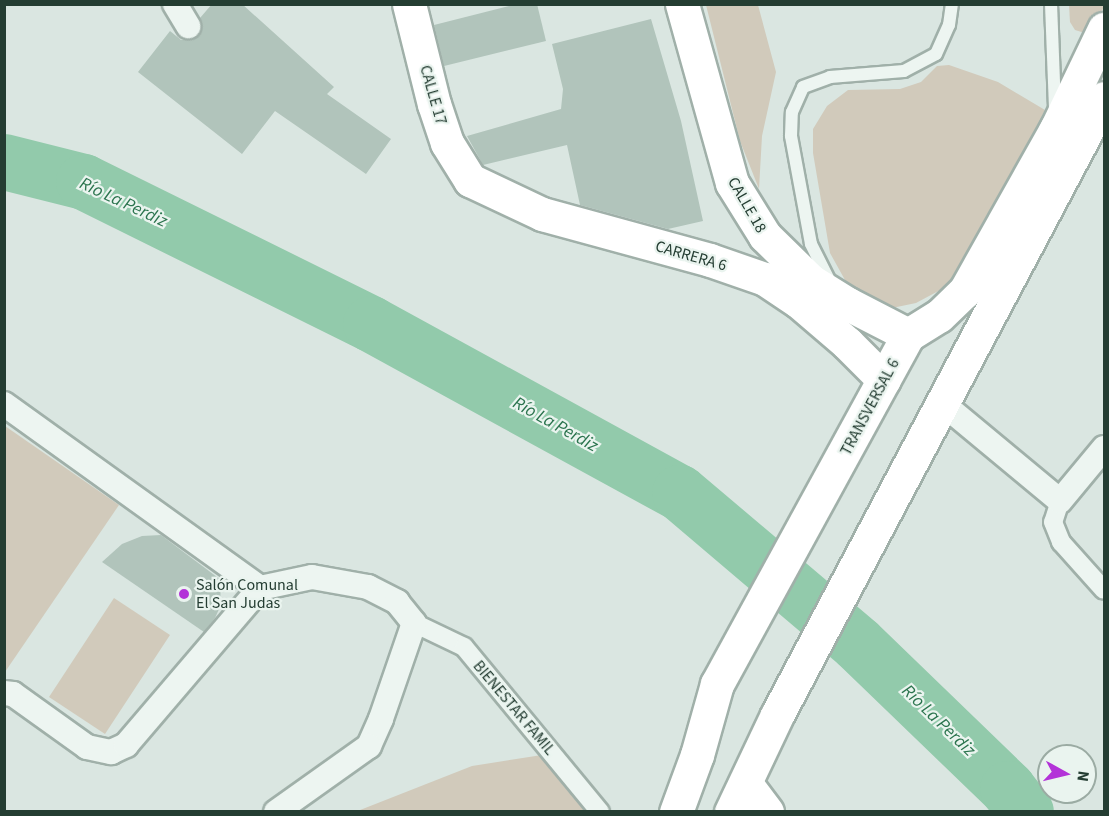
<!DOCTYPE html>
<meta charset="utf-8">
<style>
body{margin:0}
#map{position:relative;width:1109px;height:816px;overflow:hidden;background:#dae6e1;font-family:"Source Sans 3",sans-serif}
div>[style]{position:absolute}
[style*='--x']{left:calc(var(--x)*1px);top:calc(var(--y)*1px);width:calc(var(--w)*1px);rotate:calc(var(--a)*1deg)}
.green>*{inset:0;background:#d1cabb}
.river>*{height:56px;margin:-28px;padding:0 28px;transform-origin:28px;border-radius:28px;background:#92caab}
.building>*{inset:0;background:#b1c4bb}
.roads{filter:drop-shadow(2px 0 #a0b0a9) drop-shadow(-2px 0 #a0b0a9) drop-shadow(0 2px #a0b0a9) drop-shadow(0 -2px #a0b0a9)}
.service>*{height:12px;margin:-6px;padding:0 6px;transform-origin:6px;border-radius:6px;background:#edf5f1}
.pedestrian>*{height:18px;margin:-9px;padding:0 9px;transform-origin:9px;border-radius:9px;background:#edf5f1}
.minor>*{height:24px;margin:-12px;padding:0 12px;transform-origin:12px;border-radius:12px;background:#edf5f1}
.secondary>*{height:33px;margin:-16.5px;padding:0 16.5px;transform-origin:16.5px;border-radius:16.5px;background:#fff}
.primary>*{height:33px;margin:-16.5px;padding:0 16.5px;transform-origin:16.5px;border-radius:16.5px;background:#fff}
.dots>*{width:16px;height:16px;translate:-50% -50%;box-sizing:border-box;border:3px solid #eaf4ef;border-radius:50%}
span{translate:-50% -50%;white-space:nowrap;text-align:center;line-height:1.15;-webkit-text-stroke:4.5px #eaf4ef;paint-order:stroke}
.street-label{font-size:16px;color:#243d32}
.poi-label{font-size:16px;color:#243d32}
.left{translate:0 -50%;text-align:left}
.water-label{font-size:18px;color:#2b744e;font-style:italic}
.frame{position:absolute;inset:0;border:6px solid #243d32;pointer-events:none}
.north{position:absolute;left:1037px;top:744px;width:60px;height:60px;box-sizing:border-box;background:#eaf4ef;border:2px solid #9baba3;border-radius:50%;rotate:98deg;font-size:16px;font-weight:700;line-height:24px;text-align:center;color:#243d32}
.north::after{content:'';display:block;margin:auto;width:21px;height:27px;background:#b333d8;clip-path:polygon(50% 0,100% 100%,50% 72%,0 100%)}
</style>
<div id="map">
<div class="green">
<div style="clip-path:polygon(706px 5px,758px 5px,776px 72px,762px 136px,759px 189px,740px 141px)"></div>
<div style="clip-path:polygon(1069px 5px,1104px 5px,1104px 7px,1088px 34px,1075px 30px,1070px 22px)"></div>
<div style="clip-path:polygon(949px 65px,998px 82px,1045px 110px,969px 261px,944px 288px,916px 303px,892px 308px,859px 296px,845px 280px,830px 253px,813px 153px,813px 129px,827px 106px,848px 90px,900px 89px,921px 82px,937px 66px)"></div>
<div style="clip-path:polygon(5px 426px,119px 505px,5px 672px)"></div>
<div style="clip-path:polygon(114px 598px,170px 635px,105px 734px,49px 697px)"></div>
<div style="clip-path:polygon(542px 755px,584px 810px,355px 812px,472px 766px)"></div>
</div>
<div class="river">
<div style="--x:4;--y:162;--w:82;--a:14"></div>
<div style="--x:84;--y:182;--w:320;--a:26.3"></div>
<div style="--x:371;--y:324;--w:352;--a:28.7"></div>
<div style="--x:680;--y:493;--w:233;--a:40.3"></div>
<div style="--x:858;--y:644;--w:209;--a:44"></div>
<div style="--x:1008;--y:789;--w:29;--a:52"></div>
</div>
<div class="building">
<div style="clip-path:polygon(212px 4px,242px 4px,334px 87px,327px 94px,391px 139px,366px 174px,275px 111px,242px 154px,138px 72px,170px 31px,181px 40px,196px 38px,202px 26px,200px 18px)"></div>
<div style="clip-path:polygon(517px 4px,537px 4px,546px 41px,444px 66px,434px 25px)"></div>
<div style="clip-path:polygon(651px 19px,681px 121px,703px 221px,668px 229px,580px 205px,567px 145px,483px 165px,467px 136px,561px 109px,563px 89px,552px 44px)"></div>
<div style="clip-path:polygon(161px 535px,221px 580px,220px 607px,215px 618px,204px 632px,102px 562px,122px 544px,142px 536px)"></div>
</div>
<div class="roads">
<div class="service">
<div style="--x:1051;--y:4;--w:104;--a:87.8"></div>
<div style="--x:831;--y:284;--w:45;--a:-116.6"></div>
<div style="--x:811;--y:244;--w:110;--a:-100.5"></div>
<div style="--x:791;--y:136;--w:24;--a:-88"></div>
<div style="--x:792;--y:112;--w:27;--a:-66"></div>
<div style="--x:803;--y:87;--w:29;--a:-20"></div>
<div style="--x:830;--y:77;--w:74;--a:-4.6"></div>
<div style="--x:904;--y:71;--w:36;--a:-28"></div>
<div style="--x:936;--y:54;--w:32;--a:-66"></div>
<div style="--x:949;--y:25;--w:21;--a:-82"></div>
</div>
<div class="pedestrian">
<div style="--x:1060;--y:501;--w:22;--a:108"></div>
<div style="--x:1053;--y:522;--w:22;--a:68"></div>
<div style="--x:1061;--y:542;--w:64;--a:48.1"></div>
<div style="--x:414;--y:623;--w:55;--a:25.6"></div>
<div style="--x:464;--y:647;--w:214;--a:50.5"></div>
</div>
<div class="minor">
<div style="--x:175;--y:4;--w:26;--a:59"></div>
<div style="--x:942;--y:403;--w:153;--a:39.7"></div>
<div style="--x:1060;--y:501;--w:69;--a:-50.3"></div>
<div style="--x:4;--y:404;--w:315;--a:35.7"></div>
<div style="--x:260;--y:588;--w:53;--a:-11.9"></div>
<div style="--x:312;--y:577;--w:57;--a:10.1"></div>
<div style="--x:368;--y:587;--w:33;--a:27"></div>
<div style="--x:397;--y:602;--w:27;--a:51"></div>
<div style="--x:414;--y:623;--w:102;--a:109"></div>
<div style="--x:381;--y:719;--w:30;--a:114"></div>
<div style="--x:369;--y:746;--w:114;--a:144.6"></div>
<div style="--x:4;--y:693;--w:9;--a:6"></div>
<div style="--x:13;--y:694;--w:91;--a:35.6"></div>
<div style="--x:87;--y:747;--w:25;--a:12"></div>
<div style="--x:111;--y:752;--w:17;--a:-25"></div>
<div style="--x:126;--y:745;--w:206;--a:-49.5"></div>
</div>
<div class="secondary">
<div style="--x:409;--y:4;--w:103;--a:76"></div>
<div style="--x:434;--y:104;--w:41;--a:71.6"></div>
<div style="--x:447;--y:143;--w:44;--a:58.1"></div>
<div style="--x:470;--y:180;--w:80;--a:25.3"></div>
<div style="--x:542;--y:214;--w:174;--a:15.3"></div>
<div style="--x:710;--y:260;--w:58;--a:19.1"></div>
<div style="--x:765;--y:279;--w:40;--a:34"></div>
<div style="--x:798;--y:301;--w:65;--a:40.6"></div>
<div style="--x:847;--y:343;--w:52;--a:45"></div>
<div style="--x:682;--y:4;--w:186;--a:74.4"></div>
<div style="--x:732;--y:183;--w:62;--a:58.1"></div>
<div style="--x:765;--y:236;--w:64;--a:44.4"></div>
<div style="--x:811;--y:281;--w:44;--a:31.9"></div>
<div style="--x:848;--y:304;--w:68;--a:27.3"></div>
<div style="--x:746;--y:784;--w:35;--a:53"></div>
</div>
<div class="primary">
<div style="--x:676;--y:812;--w:61;--a:-69.8"></div>
<div style="--x:697;--y:755;--w:74;--a:-74.3"></div>
<div style="--x:717;--y:684;--w:398;--a:-61.3"></div>
<div style="--x:908;--y:335;--w:36;--a:-32"></div>
<div style="--x:939;--y:316;--w:36;--a:-44"></div>
<div style="--x:965;--y:291;--w:186;--a:-60.7"></div>
<div style="--x:1056;--y:129;--w:111;--a:-64.4"></div>
<div style="--x:731;--y:812;--w:107;--a:-64.6"></div>
<div style="--x:777;--y:715;--w:698;--a:-62.08"></div>
</div>
</div>
<div class="dots">
<div style="left:184px;top:594px;background:#b333d8"></div>
</div>
<div class="street-label">
<span style="left:433px;top:95px;rotate:74deg">CALLE 17</span>
<span style="left:747px;top:205px;rotate:60deg">CALLE 18</span>
<span style="left:691px;top:256px;rotate:16deg">CARRERA 6</span>
<span style="left:870px;top:407px;rotate:-62deg">TRANSVERSAL 6</span>
<span style="left:514px;top:708px;rotate:50deg">BIENESTAR FAMIL</span>
</div>
<div class="poi-label">
<span class="left" style="left:196px;top:594px">Salón Comunal<br>El San Judas</span>
</div>
<div class="water-label">
<span style="left:123px;top:203px;rotate:25deg">Río La Perdiz</span>
<span style="left:555px;top:425px;rotate:29deg">Río La Perdiz</span>
<span style="left:938px;top:721px;rotate:44deg">Río La Perdiz</span>
</div>
<div class="frame"></div>
<div class="north">N</div>
</div>
